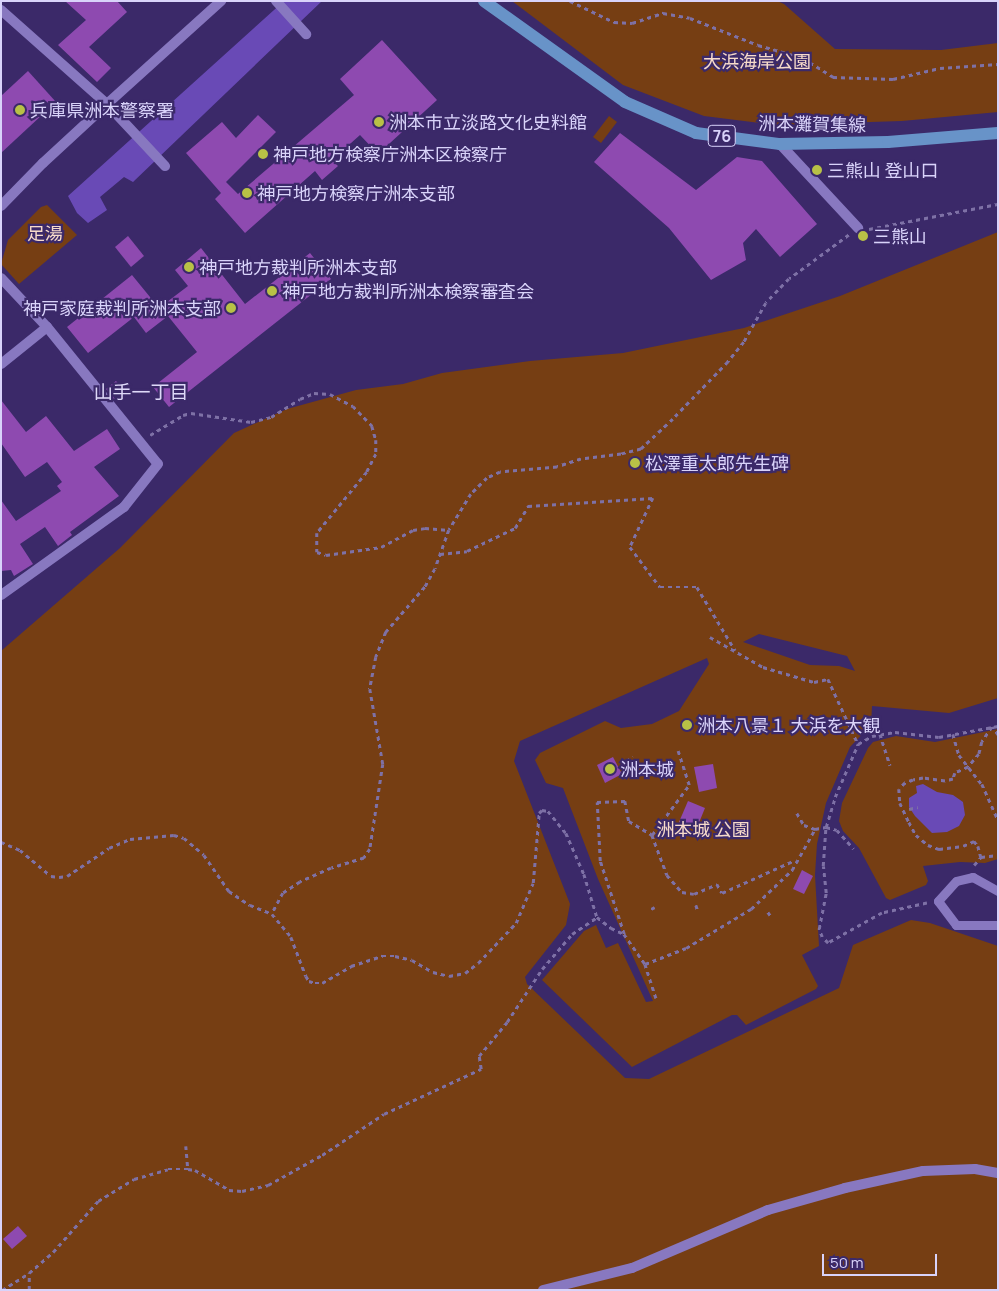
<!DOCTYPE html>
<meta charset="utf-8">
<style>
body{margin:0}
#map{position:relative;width:999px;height:1291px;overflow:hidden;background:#3b2969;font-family:Manrope,"Noto Sans JP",sans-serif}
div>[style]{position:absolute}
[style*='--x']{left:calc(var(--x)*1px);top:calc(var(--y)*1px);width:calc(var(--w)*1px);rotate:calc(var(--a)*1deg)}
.green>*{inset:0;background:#763e13}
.water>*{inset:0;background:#694ab6}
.building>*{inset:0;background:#8e4ab0}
.path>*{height:2.5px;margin-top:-1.25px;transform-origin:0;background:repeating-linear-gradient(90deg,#7e71a6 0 4px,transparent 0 8px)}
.service>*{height:9px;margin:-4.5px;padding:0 4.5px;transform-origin:4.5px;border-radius:4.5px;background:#8878c0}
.minor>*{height:10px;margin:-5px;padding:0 5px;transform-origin:5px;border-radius:5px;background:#8878c0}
.tertiary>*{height:10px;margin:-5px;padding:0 5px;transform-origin:5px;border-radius:5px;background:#8878c0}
.primary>*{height:12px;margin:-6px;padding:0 6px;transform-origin:6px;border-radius:6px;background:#6893c8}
.dots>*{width:14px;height:14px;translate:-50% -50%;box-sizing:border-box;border:2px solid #3b2969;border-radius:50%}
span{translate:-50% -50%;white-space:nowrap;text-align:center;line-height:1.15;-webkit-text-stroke:4.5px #3b2969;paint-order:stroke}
.shield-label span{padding:1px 4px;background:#3b2969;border:1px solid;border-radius:4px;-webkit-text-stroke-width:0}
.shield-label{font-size:16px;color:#d9d3fa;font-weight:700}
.park-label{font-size:18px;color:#f7dbca}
.poi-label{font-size:18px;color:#d9d3fa}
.left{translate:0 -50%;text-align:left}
.right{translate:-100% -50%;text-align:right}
.street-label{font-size:18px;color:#d9d3fa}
.neighbourhood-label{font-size:19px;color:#ded9f8}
.frame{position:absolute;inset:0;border:2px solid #d9d3fa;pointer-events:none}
.scale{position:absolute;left:822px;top:1254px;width:115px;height:22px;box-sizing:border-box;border:2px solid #d9d3fa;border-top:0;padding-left:6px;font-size:15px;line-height:18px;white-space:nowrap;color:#d9d3fa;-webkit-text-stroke:4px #3b2969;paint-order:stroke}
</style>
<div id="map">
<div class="green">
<div style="clip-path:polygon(512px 1px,777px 1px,784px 4px,835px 49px,941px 50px,998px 43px,998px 112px,902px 121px,776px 125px,704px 116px,623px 85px)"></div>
<div style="clip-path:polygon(609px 116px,617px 122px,601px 143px,593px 137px)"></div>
<div style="clip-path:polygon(47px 205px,77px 235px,19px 284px,1px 264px,8px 240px,41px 207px)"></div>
<div style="clip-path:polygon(evenodd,998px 232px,998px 698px,949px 713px,872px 706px,871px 725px,850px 747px,826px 803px,817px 844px,815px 875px,819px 946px,802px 955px,818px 986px,816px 989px,746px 1025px,737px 1015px,732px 1015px,632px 1067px,542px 980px,584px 931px,596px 925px,606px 948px,618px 943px,646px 1002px,653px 1001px,598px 879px,563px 788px,546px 783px,535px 760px,540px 753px,605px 721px,621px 728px,652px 724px,679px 711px,709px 664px,707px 658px,520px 741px,514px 761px,570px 904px,566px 925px,525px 977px,527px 984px,625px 1078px,649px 1079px,839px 988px,853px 945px,911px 920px,930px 923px,998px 946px,998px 1290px,1px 1290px,1px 651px,120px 548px,234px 433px,287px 409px,356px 390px,403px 384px,442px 373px,530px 361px,623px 353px,744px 328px,840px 296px,998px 232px,759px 634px,847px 656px,855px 671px,839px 666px,810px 665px,743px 642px,759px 634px)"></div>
<div style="clip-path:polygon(998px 729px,998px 859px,985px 863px,960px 862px,923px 866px,928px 881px,926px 885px,890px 900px,886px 898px,859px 848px,843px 831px,839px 821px,842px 803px,868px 748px,873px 742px,896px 736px,935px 742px)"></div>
</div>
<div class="water">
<div style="clip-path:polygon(284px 1px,322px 1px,133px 182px,124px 177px,100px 197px,107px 210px,88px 223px,77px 213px,68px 196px)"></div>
<div style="clip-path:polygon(923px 784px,937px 792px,953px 795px,963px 802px,965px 815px,959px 826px,947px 832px,932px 833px,915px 816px,909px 807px,909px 798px,917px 793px,916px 786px)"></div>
</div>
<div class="building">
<div style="clip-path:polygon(65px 1px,117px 1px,127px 12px,89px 47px,111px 68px,97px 82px,58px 45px,86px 20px)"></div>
<div style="clip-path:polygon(382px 40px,437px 100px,378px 154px,360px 135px,332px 160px,338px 166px,322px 180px,315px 171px,245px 233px,215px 199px,221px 193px,186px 153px,222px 122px,236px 138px,258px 115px,276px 132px,226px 182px,238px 194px,354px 95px,340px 79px)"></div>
<div style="clip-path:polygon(28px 71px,56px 102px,1px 153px,1px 96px)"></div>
<div style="clip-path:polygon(620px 133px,696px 190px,737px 157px,762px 161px,817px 224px,780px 257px,756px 229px,743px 243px,746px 260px,711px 280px,669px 228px,594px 162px)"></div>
<div style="clip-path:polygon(128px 236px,144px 256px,131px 267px,115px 247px)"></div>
<div style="clip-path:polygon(201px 248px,245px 304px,310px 253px,331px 279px,169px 407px,153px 387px,197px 352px,168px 316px,146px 333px,134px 317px,88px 353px,67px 327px,132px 275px,159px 308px,188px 286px,175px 270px)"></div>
<div style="clip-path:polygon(116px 381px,124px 391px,114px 399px,106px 389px)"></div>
<div style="clip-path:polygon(1px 400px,26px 432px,46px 416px,74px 451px,107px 429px,120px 449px,94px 467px,119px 496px,70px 532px,72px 535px,58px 546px,45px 527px,20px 544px,33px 564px,14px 576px,11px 570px,1px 571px,1px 500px,16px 521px,61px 491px,57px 486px,62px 482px,47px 462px,25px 477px,1px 443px)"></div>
<div style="clip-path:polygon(613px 757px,622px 774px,605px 783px,597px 765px)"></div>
<div style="clip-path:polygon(713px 764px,717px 788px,699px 792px,694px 767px)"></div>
<div style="clip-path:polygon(688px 801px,705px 808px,696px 830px,679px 822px)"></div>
<div style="clip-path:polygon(802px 870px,813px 876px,804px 894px,793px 889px)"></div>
<div style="clip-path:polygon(18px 1226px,27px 1236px,12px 1249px,3px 1239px)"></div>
</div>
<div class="path">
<div style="--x:570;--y:1;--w:49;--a:25.5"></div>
<div style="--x:614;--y:22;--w:18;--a:3"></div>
<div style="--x:632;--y:23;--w:33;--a:-18"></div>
<div style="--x:663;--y:13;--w:27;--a:10"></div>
<div style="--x:690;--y:18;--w:73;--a:21.7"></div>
<div style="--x:758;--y:45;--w:47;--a:16.1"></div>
<div style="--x:803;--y:58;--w:36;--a:32"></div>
<div style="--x:833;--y:77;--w:60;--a:1.9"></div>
<div style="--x:893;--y:79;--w:48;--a:-13.2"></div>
<div style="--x:940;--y:68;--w:58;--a:-3.9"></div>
<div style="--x:869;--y:229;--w:131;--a:-11"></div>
<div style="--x:849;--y:235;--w:74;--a:143.7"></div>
<div style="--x:789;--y:279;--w:33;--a:134"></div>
<div style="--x:766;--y:303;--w:45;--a:119.4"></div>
<div style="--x:744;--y:342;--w:26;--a:129"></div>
<div style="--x:728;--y:362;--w:79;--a:134"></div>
<div style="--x:673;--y:419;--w:44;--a:136.8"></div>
<div style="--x:641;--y:449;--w:21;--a:166"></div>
<div style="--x:621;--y:454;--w:40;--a:172.9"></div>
<div style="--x:581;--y:459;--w:25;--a:162"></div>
<div style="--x:557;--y:467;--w:57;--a:175"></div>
<div style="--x:500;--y:472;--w:14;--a:155"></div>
<div style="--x:487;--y:478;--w:23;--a:135"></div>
<div style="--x:471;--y:494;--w:42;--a:121.4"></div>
<div style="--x:449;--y:530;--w:41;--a:109.7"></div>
<div style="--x:435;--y:569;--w:21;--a:119"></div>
<div style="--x:425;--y:587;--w:60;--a:130.9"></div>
<div style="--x:386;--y:632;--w:27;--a:112"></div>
<div style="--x:376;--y:657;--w:33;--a:101"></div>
<div style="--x:370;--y:689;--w:76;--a:80.2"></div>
<div style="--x:383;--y:764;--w:86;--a:98.7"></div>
<div style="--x:370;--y:849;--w:11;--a:124"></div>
<div style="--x:364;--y:858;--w:34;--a:163"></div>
<div style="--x:331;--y:868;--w:34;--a:156"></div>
<div style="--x:300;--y:882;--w:20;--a:147"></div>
<div style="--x:283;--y:893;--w:24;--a:118"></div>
<div style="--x:272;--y:914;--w:30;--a:50"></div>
<div style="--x:291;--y:937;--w:42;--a:69"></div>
<div style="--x:306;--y:976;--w:6;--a:59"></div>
<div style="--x:309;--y:981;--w:6;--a:18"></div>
<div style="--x:315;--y:983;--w:7;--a:0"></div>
<div style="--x:322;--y:983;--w:34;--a:-30"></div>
<div style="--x:351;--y:966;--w:33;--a:-18"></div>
<div style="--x:382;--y:956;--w:13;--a:0"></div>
<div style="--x:395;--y:956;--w:17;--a:13"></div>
<div style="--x:412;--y:960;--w:24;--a:30"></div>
<div style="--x:433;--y:972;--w:16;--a:14"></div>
<div style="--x:449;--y:976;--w:16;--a:-11"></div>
<div style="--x:465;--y:973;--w:16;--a:-38"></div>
<div style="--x:478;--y:963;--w:55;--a:-46.5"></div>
<div style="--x:516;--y:923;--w:43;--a:-67"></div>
<div style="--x:533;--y:883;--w:70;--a:-85.1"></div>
<div style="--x:539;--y:813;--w:4;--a:-45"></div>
<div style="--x:542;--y:810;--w:6;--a:9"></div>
<div style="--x:548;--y:811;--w:28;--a:51"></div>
<div style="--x:566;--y:833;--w:45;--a:66.3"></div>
<div style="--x:584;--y:874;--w:45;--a:73.2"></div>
<div style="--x:597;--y:917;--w:18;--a:38"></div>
<div style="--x:611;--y:928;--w:14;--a:25"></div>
<div style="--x:624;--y:934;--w:37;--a:55"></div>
<div style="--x:645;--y:964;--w:44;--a:-21.3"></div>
<div style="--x:686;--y:948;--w:76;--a:-31"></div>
<div style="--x:751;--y:909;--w:57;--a:-43.6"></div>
<div style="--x:792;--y:870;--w:47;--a:-60.7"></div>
<div style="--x:815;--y:829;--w:11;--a:-10"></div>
<div style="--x:826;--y:827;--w:11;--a:15"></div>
<div style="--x:837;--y:830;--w:25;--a:48"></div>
<div style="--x:150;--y:435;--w:39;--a:-31"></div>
<div style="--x:183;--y:415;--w:8;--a:-14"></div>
<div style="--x:191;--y:413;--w:61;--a:8.5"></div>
<div style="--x:251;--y:422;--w:21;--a:-14"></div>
<div style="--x:271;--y:417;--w:34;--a:-32"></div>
<div style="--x:300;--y:399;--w:15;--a:-23"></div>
<div style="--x:314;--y:393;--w:16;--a:4"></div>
<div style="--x:330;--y:394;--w:26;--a:28"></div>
<div style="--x:353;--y:406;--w:28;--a:46"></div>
<div style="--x:372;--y:426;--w:15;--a:74"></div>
<div style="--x:376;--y:440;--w:14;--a:90"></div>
<div style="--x:376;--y:454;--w:20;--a:117"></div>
<div style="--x:367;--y:472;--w:79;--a:129.3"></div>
<div style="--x:317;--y:533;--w:19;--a:90"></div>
<div style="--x:317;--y:552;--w:9;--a:18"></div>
<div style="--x:326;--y:555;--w:56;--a:-8.3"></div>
<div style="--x:381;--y:547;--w:36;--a:-28"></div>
<div style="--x:413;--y:530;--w:12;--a:-9"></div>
<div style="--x:425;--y:528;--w:24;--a:5"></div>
<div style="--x:440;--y:554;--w:27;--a:-6"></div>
<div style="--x:467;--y:551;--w:53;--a:-25.6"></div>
<div style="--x:515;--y:528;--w:26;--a:-59"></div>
<div style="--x:528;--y:506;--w:125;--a:-3.7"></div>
<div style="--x:653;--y:498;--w:54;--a:115.1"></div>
<div style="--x:630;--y:547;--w:50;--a:53.1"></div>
<div style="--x:660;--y:587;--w:37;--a:0"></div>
<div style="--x:697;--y:587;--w:74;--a:58.9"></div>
<div style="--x:710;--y:637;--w:61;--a:29.5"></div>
<div style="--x:763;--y:667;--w:53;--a:16.4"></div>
<div style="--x:814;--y:682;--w:14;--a:-12"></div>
<div style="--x:828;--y:679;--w:72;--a:65.2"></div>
<div style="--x:880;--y:734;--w:33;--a:72"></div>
<div style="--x:953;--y:734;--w:22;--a:74"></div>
<div style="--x:959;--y:755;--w:37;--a:52"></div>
<div style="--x:982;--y:784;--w:39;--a:66"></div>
<div style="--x:998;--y:735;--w:10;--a:-127"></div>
<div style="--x:992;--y:727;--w:18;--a:124"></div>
<div style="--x:982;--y:742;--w:12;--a:104"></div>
<div style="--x:979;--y:754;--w:17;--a:130"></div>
<div style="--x:968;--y:767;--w:14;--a:155"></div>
<div style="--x:955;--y:773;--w:6;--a:108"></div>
<div style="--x:953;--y:779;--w:8;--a:166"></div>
<div style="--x:945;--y:781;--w:22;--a:-172"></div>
<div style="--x:923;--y:778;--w:10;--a:169"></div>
<div style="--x:913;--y:780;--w:9;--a:159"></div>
<div style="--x:905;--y:783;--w:8;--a:135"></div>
<div style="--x:899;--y:789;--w:14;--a:86"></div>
<div style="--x:900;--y:803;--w:21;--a:65"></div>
<div style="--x:909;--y:822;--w:15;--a:62"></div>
<div style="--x:916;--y:835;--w:16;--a:40"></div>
<div style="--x:928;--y:845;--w:12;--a:20"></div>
<div style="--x:939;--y:849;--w:24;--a:-7"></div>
<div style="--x:963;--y:846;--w:12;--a:-24"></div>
<div style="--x:974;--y:841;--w:6;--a:51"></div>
<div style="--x:978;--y:846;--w:11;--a:75"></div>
<div style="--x:981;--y:857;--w:17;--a:-7"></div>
<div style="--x:626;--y:761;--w:8;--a:-30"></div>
<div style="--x:909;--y:809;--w:9;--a:-13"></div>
<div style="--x:797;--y:813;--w:14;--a:60"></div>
<div style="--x:804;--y:825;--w:12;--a:20"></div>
<div style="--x:652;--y:835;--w:62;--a:-53.5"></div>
<div style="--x:689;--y:785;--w:36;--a:-108"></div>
<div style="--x:1;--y:842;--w:21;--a:23"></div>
<div style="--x:20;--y:850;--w:40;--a:40"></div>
<div style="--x:51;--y:876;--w:8;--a:7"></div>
<div style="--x:59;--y:877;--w:8;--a:-7"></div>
<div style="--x:67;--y:876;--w:50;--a:-33.7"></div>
<div style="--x:109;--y:848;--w:23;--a:-23"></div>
<div style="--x:130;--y:839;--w:44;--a:-5.2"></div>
<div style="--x:174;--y:835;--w:10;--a:17"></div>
<div style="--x:184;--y:838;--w:26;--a:40"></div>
<div style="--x:204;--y:855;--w:44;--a:55.2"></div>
<div style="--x:229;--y:891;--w:25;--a:34"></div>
<div style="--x:250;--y:905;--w:24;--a:22"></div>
<div style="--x:974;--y:865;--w:11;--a:-49"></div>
<div style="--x:927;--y:903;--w:46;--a:167.5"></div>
<div style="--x:882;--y:913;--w:62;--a:150.9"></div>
<div style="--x:828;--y:943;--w:8;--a:-135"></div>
<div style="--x:822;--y:937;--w:9;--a:-111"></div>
<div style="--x:819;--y:929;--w:37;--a:-79"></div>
<div style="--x:826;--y:893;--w:27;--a:-96"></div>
<div style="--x:823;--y:866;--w:39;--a:-86"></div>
<div style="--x:826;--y:827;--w:31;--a:-73"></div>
<div style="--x:835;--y:797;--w:58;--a:-66.5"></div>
<div style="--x:858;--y:744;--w:16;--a:-30"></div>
<div style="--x:872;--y:736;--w:23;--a:-10"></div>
<div style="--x:895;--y:732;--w:44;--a:6.5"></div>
<div style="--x:939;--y:737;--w:60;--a:-10.6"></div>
<div style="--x:696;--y:905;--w:6;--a:72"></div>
<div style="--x:651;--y:909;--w:4;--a:-27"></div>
<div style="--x:768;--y:912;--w:4;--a:56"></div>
<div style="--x:624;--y:934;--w:77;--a:-108.2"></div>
<div style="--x:600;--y:861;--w:59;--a:-92.9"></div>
<div style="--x:597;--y:802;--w:28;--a:-2"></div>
<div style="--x:625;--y:801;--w:20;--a:79"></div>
<div style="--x:629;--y:821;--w:27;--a:31"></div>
<div style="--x:652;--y:835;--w:43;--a:69.4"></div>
<div style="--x:667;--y:875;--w:23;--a:49"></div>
<div style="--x:682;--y:892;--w:12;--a:9"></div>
<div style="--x:694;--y:894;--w:25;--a:-23"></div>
<div style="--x:717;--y:884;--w:10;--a:61"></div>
<div style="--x:722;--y:893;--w:80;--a:-24.3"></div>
<div style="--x:645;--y:964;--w:36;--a:72"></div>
<div style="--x:186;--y:1146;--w:23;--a:85"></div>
<div style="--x:2;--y:1290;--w:32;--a:-32"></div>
<div style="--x:29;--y:1273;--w:32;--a:-41"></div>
<div style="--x:53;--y:1252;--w:68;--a:-48.6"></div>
<div style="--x:98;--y:1201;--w:42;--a:-31.4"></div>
<div style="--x:134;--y:1179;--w:35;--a:-16"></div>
<div style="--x:168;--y:1169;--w:20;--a:0"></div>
<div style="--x:188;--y:1169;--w:7;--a:8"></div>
<div style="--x:195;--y:1170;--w:39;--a:30"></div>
<div style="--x:229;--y:1190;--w:13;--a:4"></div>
<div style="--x:242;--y:1191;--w:27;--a:-13"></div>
<div style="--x:268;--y:1185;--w:62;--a:-29.1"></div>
<div style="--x:322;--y:1155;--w:74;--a:-33.5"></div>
<div style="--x:384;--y:1114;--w:107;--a:-24.9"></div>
<div style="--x:481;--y:1069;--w:13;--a:-99"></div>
<div style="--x:479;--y:1056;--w:44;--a:-50.5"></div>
<div style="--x:507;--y:1022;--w:64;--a:-56.6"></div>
<div style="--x:542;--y:969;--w:46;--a:-49.4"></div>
<div style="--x:572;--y:934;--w:30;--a:-34"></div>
<div style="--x:29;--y:1290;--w:17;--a:-90"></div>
</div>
<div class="service">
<div style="--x:998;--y:891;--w:29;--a:-151"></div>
<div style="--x:973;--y:877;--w:17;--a:167"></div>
<div style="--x:956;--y:881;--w:27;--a:132"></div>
<div style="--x:938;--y:901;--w:30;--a:53"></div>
<div style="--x:956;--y:925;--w:42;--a:0"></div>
</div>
<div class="minor">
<div style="--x:276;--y:1;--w:45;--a:47.7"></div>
<div style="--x:780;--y:144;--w:115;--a:47.1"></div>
<div style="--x:1;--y:206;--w:60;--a:-45.7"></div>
<div style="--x:43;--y:163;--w:87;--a:-42.7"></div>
<div style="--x:107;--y:104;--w:85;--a:46.9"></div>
<div style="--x:1;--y:278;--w:67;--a:46.8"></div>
<div style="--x:47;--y:327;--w:176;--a:51"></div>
<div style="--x:158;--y:464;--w:55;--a:128.3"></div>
<div style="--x:124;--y:507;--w:151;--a:144.4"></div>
<div style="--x:1;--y:364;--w:59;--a:-38.8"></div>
</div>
<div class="tertiary">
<div style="--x:1;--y:10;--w:142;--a:41.6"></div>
<div style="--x:107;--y:104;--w:154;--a:-42.1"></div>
<div style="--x:543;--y:1290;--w:92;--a:-13.9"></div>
<div style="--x:632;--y:1268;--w:148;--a:-23.1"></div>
<div style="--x:768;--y:1210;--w:80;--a:-15.9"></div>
<div style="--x:845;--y:1188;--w:80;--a:-12.3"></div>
<div style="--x:923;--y:1171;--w:52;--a:-2.2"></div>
<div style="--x:975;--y:1169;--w:23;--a:10"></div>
</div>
<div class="primary">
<div style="--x:484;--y:1;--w:173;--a:35.6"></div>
<div style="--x:625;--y:102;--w:77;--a:23.6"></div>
<div style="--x:696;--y:133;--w:85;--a:7.5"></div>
<div style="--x:780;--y:144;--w:108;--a:-1.1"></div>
<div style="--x:888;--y:142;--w:110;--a:-4.7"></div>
</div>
<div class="dots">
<div style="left:20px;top:110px;background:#b8c146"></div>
<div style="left:379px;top:122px;background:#b8c146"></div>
<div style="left:263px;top:154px;background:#b8c146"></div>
<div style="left:817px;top:170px;background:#b8c146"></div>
<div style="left:247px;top:193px;background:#b8c146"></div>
<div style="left:863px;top:236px;background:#b8c146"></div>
<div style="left:189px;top:267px;background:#b8c146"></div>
<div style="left:272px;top:291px;background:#b8c146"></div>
<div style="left:231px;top:308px;background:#b8c146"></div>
<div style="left:635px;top:463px;background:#b8c146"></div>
<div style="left:687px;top:725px;background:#b8c146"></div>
<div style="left:610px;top:769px;background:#b8c146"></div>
</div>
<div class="shield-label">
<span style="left:722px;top:136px">76</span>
</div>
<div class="park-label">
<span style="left:757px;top:61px">大浜海岸公園</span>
<span style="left:45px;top:233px">足湯</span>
<span style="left:703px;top:829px">洲本城 公園</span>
</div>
<div class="poi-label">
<span class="left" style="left:30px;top:110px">兵庫県洲本警察署</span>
<span class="left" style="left:389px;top:122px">洲本市立淡路文化史料館</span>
<span class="left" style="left:273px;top:154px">神戸地方検察庁洲本区検察庁</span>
<span class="left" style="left:827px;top:170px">三熊山 登山口</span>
<span class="left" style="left:257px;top:193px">神戸地方検察庁洲本支部</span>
<span class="left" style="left:873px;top:236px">三熊山</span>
<span class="left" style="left:199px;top:267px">神戸地方裁判所洲本支部</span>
<span class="left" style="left:282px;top:291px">神戸地方裁判所洲本検察審査会</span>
<span class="right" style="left:221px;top:308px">神戸家庭裁判所洲本支部</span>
<span class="left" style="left:645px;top:463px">松澤重太郎先生碑</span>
<span class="left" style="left:697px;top:725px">洲本八景１ 大浜を大観</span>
<span class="left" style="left:620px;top:769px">洲本城</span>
</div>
<div class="street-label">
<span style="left:812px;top:124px;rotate:1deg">洲本灘賀集線</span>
</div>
<div class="neighbourhood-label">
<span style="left:141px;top:393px">山手一丁目</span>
</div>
<div class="frame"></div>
<div class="scale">50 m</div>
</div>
